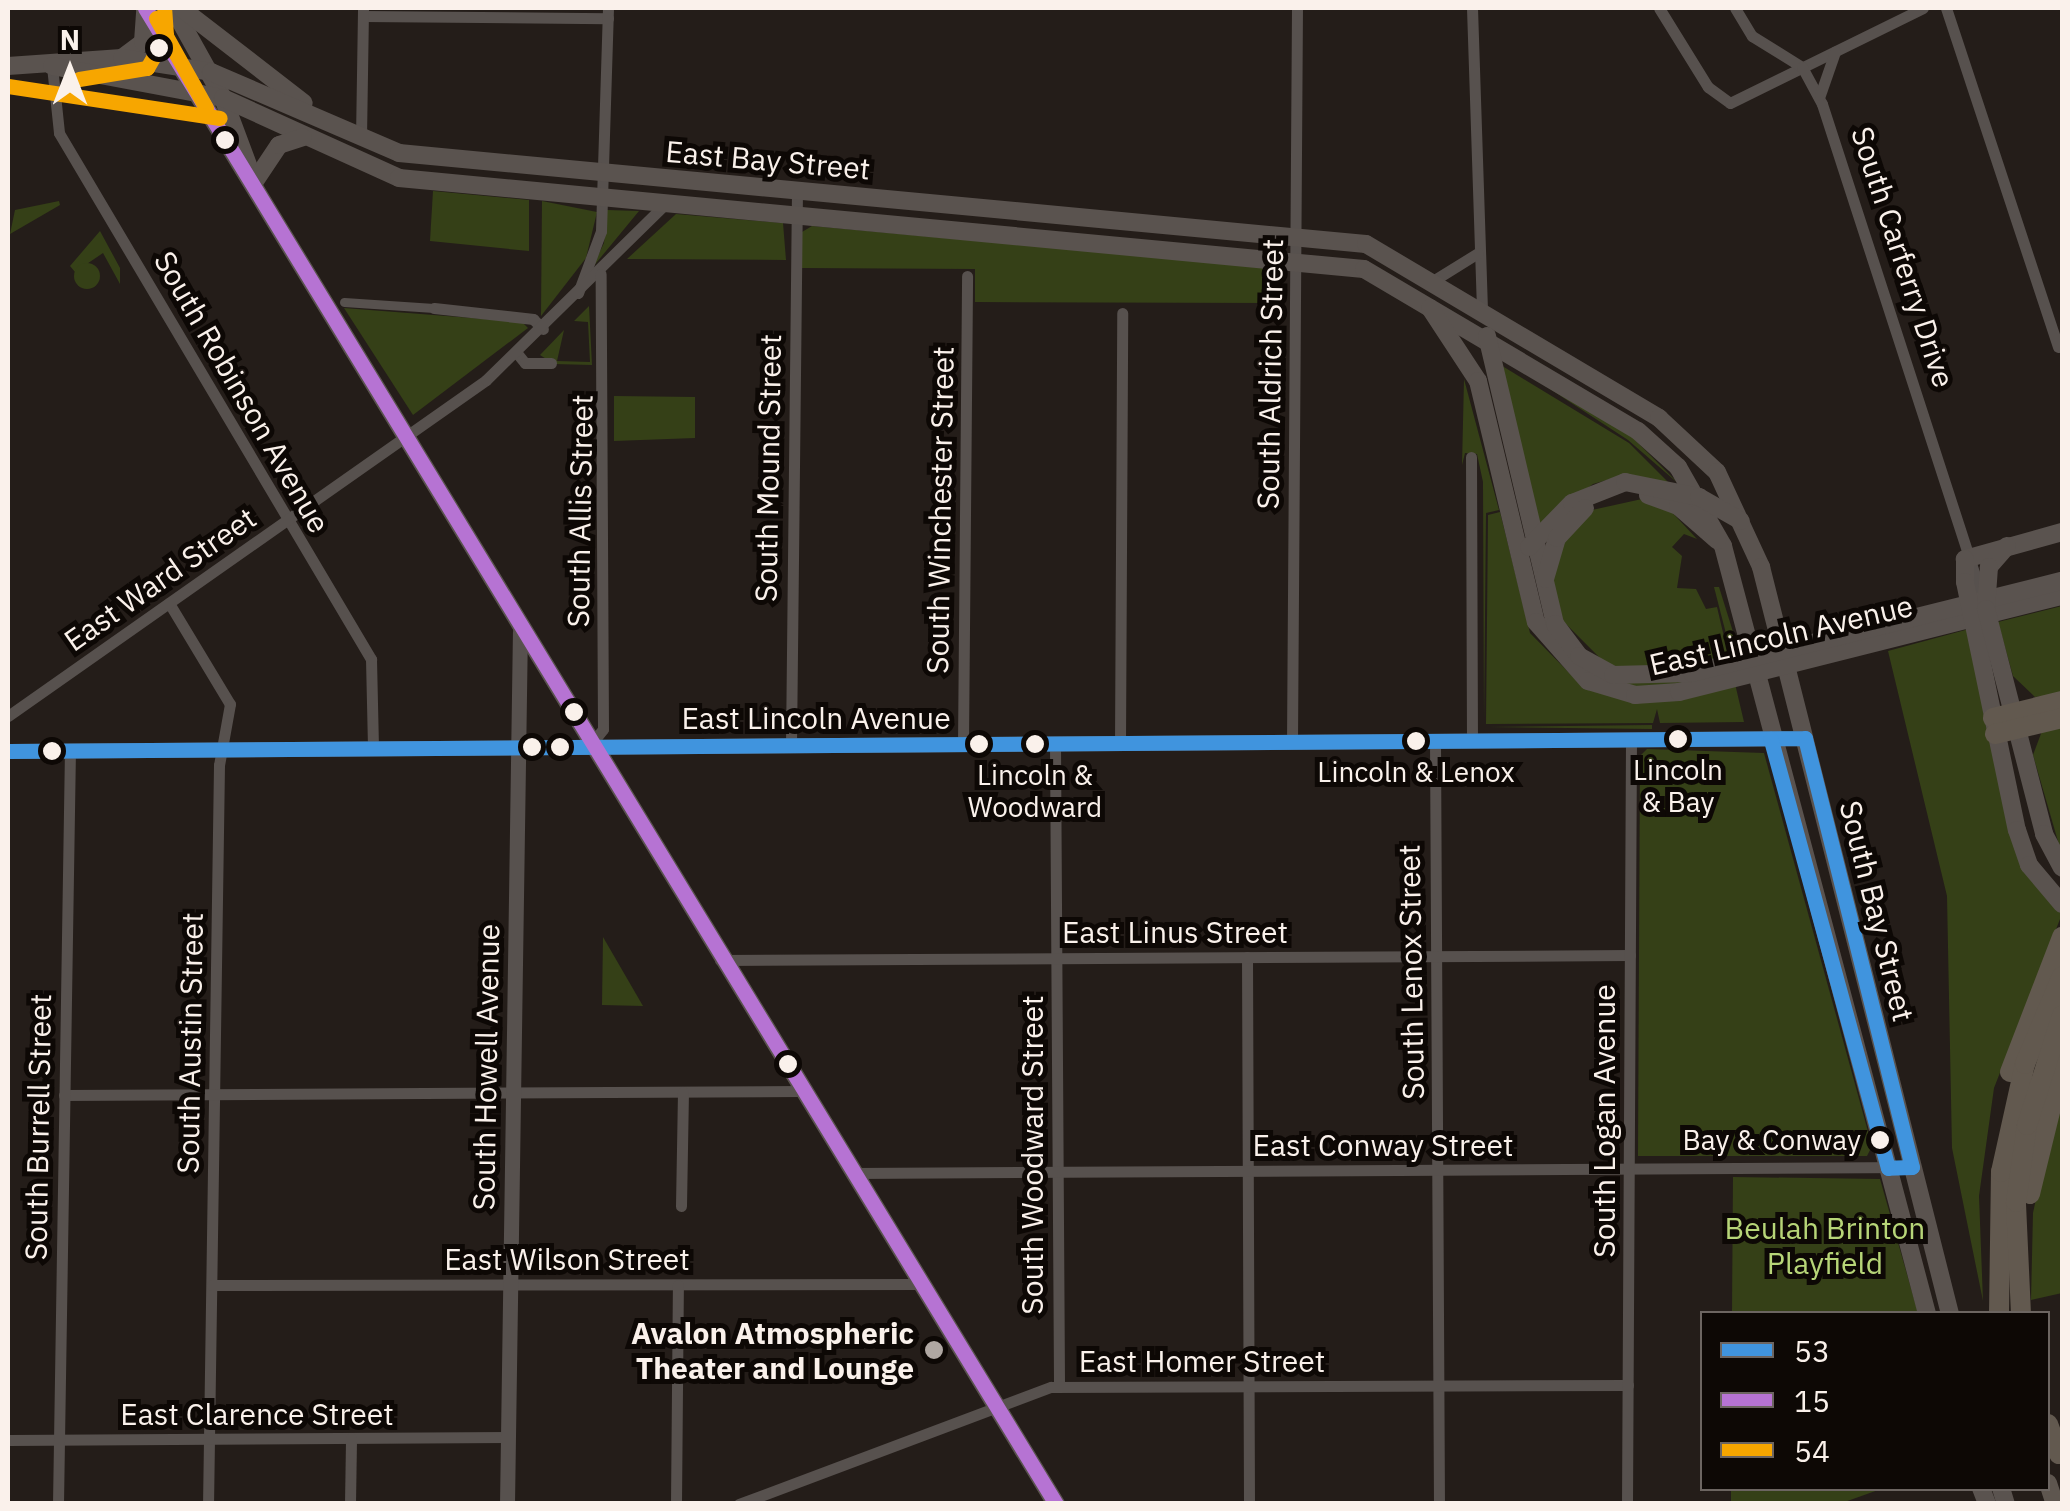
<!DOCTYPE html>
<style>
body{margin:0}
#map{position:relative;width:2070px;height:1511px;overflow:hidden;background:#241d19;font-family:"IBM Plex Sans",sans-serif}
div>[style]{position:absolute}
[style*='--x']{left:calc(var(--x)*1px);top:calc(var(--y)*1px);width:calc(var(--w)*1px);rotate:calc(var(--a)*1deg)}
.green>*{inset:0;background:#354017}
.round{border-radius:50%}
.pedestrian>*{height:9px;margin:-4.5px;padding:0 4.5px;transform-origin:4.5px;border-radius:4.5px;background:#57514e}
.minor>*{height:11px;margin:-5.5px;padding:0 5.5px;transform-origin:5.5px;border-radius:5.5px;background:#57514e}
.tertiary>*{height:15px;margin:-7.5px;padding:0 7.5px;transform-origin:7.5px;border-radius:7.5px;background:#57514e}
.secondary>*{height:18px;margin:-9px;padding:0 9px;transform-origin:9px;border-radius:9px;background:#5a534f}
.primary>*{height:18px;margin:-9px;padding:0 9px;transform-origin:9px;border-radius:9px;background:#5e564f}
.motorway>*{height:20px;margin:-10px;padding:0 10px;transform-origin:10px;border-radius:10px;background:#62594f}
.bus-1>*{height:15px;margin:-7.5px;padding:0 7.5px;transform-origin:7.5px;border-radius:7.5px;background:#4094de}
.bus-2>*{height:15px;margin:-7.5px;padding:0 7.5px;transform-origin:7.5px;border-radius:7.5px;background:#b673d3}
.bus-3>*{height:15px;margin:-7.5px;padding:0 7.5px;transform-origin:7.5px;border-radius:7.5px;background:#f7a600}
.dots>*{width:28px;height:28px;translate:-50% -50%;box-sizing:border-box;border:5px solid #0d0805;border-radius:50%}
span{translate:-50% -50%;white-space:nowrap;text-align:center;line-height:1.15;-webkit-text-stroke:10px #0d0805;paint-order:stroke}
.bus-label{font-size:28px;color:#faf1eb}
.right{translate:-100% -50%;text-align:right}
.street-label{font-size:30px;color:#faf1eb}
.park-label{font-size:30px;color:#b7d578}
.poi-label{font-size:30px;color:#faf1eb;font-weight:700}
.frame{position:absolute;inset:0;border:10px solid #faf1eb;pointer-events:none}
.legend{position:absolute;left:1700px;top:1311px;width:350px;height:180px;box-sizing:border-box;background:#0d0805;border:2px solid #6c6561;margin:0;padding:12px 18px;list-style:none;font-size:30px;color:#faf1eb}
.legend li{display:flex;align-items:center;gap:20px;height:50px}
.legend b{width:50px;border:2px solid #6c6561}
.north{position:absolute;left:20px;top:20px;width:100px;height:100px;-webkit-text-stroke:8px #0d0805;paint-order:stroke;rotate:0deg;font-size:28px;font-weight:700;line-height:40px;text-align:center;color:#faf1eb}
.north::after{content:'';display:block;margin:auto;width:35px;height:45px;background:#faf1eb;clip-path:polygon(50% 0,100% 100%,50% 72%,0 100%)}
</style>
<div id="map">
<div class="green">
<div style="clip-path:polygon(433px 191px,529px 200px,529px 251px,430px 241px)"></div>
<div style="clip-path:polygon(59px 201px,60px 205px,10px 234px,15px 210px)"></div>
<div style="clip-path:polygon(542px 201px,597px 212px,586px 258px,541px 316px)"></div>
<div style="clip-path:polygon(607px 210px,639px 211px,592px 268px,604px 243px)"></div>
<div style="clip-path:polygon(676px 214px,783px 223px,786px 260px,627px 259px)"></div>
<div style="clip-path:polygon(812px 226px,1278px 268px,1284px 303px,975px 302px,975px 269px,802px 268px,802px 232px)"></div>
<div style="clip-path:polygon(100px 231px,120px 268px,120px 284px,103px 253px,75px 272px,70px 266px)"></div>
<div class="round" style="left:74px;top:263px;width:26px;height:26px"></div>
<div style="clip-path:polygon(589px 306px,592px 365px,554px 364px,540px 355px,564px 330px,557px 361px,590px 362px,588px 322px,574px 321px)"></div>
<div style="clip-path:polygon(344px 308px,522px 322px,528px 328px,413px 415px)"></div>
<div style="clip-path:polygon(1507px 361px,1631px 436px,1680px 485px,1628px 440px)"></div>
<div style="clip-path:polygon(1499px 364px,1629px 443px,1669px 483px,1621px 476px,1593px 484px,1539px 524px)"></div>
<div style="clip-path:polygon(1464px 379px,1499px 510px,1486px 513px,1484px 722px,1483px 482px,1477px 454px,1465px 453px,1462px 465px)"></div>
<div style="clip-path:polygon(614px 396px,695px 397px,695px 438px,614px 441px)"></div>
<div style="clip-path:polygon(1642px 499px,1666px 506px,1697px 539px,1684px 534px,1672px 547px,1682px 556px,1677px 588px,1696px 589px,1706px 609px,1717px 607px,1744px 722px,1660px 723px,1657px 709px,1653px 723px,1486px 724px,1488px 515px,1500px 512px,1530px 633px,1586px 690px,1601px 659px,1560px 618px,1552px 575px,1559px 546px,1592px 510px)"></div>
<div style="clip-path:polygon(1714px 587px,1719px 587px,1739px 651px,1731px 653px)"></div>
<div style="clip-path:polygon(2062px 606px,2062px 694px,2035px 697px,2013px 676px,1998px 622px)"></div>
<div style="clip-path:polygon(1969px 629px,2009px 832px,2025px 871px,2062px 914px,1994px 1088px,1979px 1196px,1983px 1301px,1952px 1148px,1947px 896px,1888px 651px)"></div>
<div style="clip-path:polygon(2062px 723px,2062px 855px,2033px 755px,2042px 731px)"></div>
<div style="clip-path:polygon(1652px 725px,1652px 729px,1488px 727px)"></div>
<div style="clip-path:polygon(1647px 749px,1764px 753px,1872px 1146px,1867px 1156px,1638px 1156px,1640px 756px)"></div>
<div style="clip-path:polygon(603px 937px,643px 1006px,602px 1005px)"></div>
<div style="clip-path:polygon(2062px 1076px,2062px 1293px,2031px 1300px,2033px 1213px)"></div>
<div style="clip-path:polygon(1733px 1177px,1880px 1179px,1918px 1313px,1732px 1313px)"></div>
<div style="clip-path:polygon(1731px 1489px,1731px 1488px,1881px 1489px,1839px 1504px,1731px 1503px)"></div>
</div>
<div class="pedestrian">
<div style="--x:344;--y:302;--w:90;--a:3.8"></div>
</div>
<div class="minor">
<div style="--x:1472;--y:8;--w:298;--a:88.1"></div>
<div style="--x:1659;--y:8;--w:93;--a:58.2"></div>
<div style="--x:1708;--y:87;--w:27;--a:36"></div>
<div style="--x:1730;--y:103;--w:215;--a:-26.2"></div>
<div style="--x:1735;--y:8;--w:33;--a:59"></div>
<div style="--x:1752;--y:36;--w:59;--a:31.8"></div>
<div style="--x:1802;--y:67;--w:42;--a:61.6"></div>
<div style="--x:1822;--y:104;--w:521;--a:72.02"></div>
<div style="--x:1946;--y:8;--w:357;--a:71.7"></div>
<div style="--x:363;--y:16;--w:245;--a:0.5"></div>
<div style="--x:52;--y:66;--w:67;--a:84"></div>
<div style="--x:59;--y:133;--w:612;--a:59.33"></div>
<div style="--x:371;--y:659;--w:89;--a:88.7"></div>
<div style="--x:1820;--y:95;--w:46;--a:-70.8"></div>
<div style="--x:361;--y:138;--w:130;--a:-89.1"></div>
<div style="--x:1436;--y:279;--w:49;--a:-31.8"></div>
<div style="--x:578;--y:293;--w:66;--a:-69.6"></div>
<div style="--x:601;--y:231;--w:223;--a:-88.2"></div>
<div style="--x:434;--y:308;--w:100;--a:6.3"></div>
<div style="--x:533;--y:319;--w:14;--a:45"></div>
<div style="--x:516;--y:352;--w:14;--a:51"></div>
<div style="--x:525;--y:363;--w:26;--a:0"></div>
<div style="--x:1471;--y:457;--w:284;--a:89.8"></div>
<div style="--x:169;--y:603;--w:118;--a:58.9"></div>
<div style="--x:230;--y:704;--w:62;--a:100.2"></div>
<div style="--x:219;--y:765;--w:739;--a:90.85"></div>
<div style="--x:8;--y:716;--w:584;--a:-35.1"></div>
<div style="--x:486;--y:380;--w:254;--a:-44.5"></div>
<div style="--x:1435;--y:741;--w:763;--a:89.7"></div>
<div style="--x:1292;--y:742;--w:734;--a:-89.61"></div>
<div style="--x:1120;--y:743;--w:430;--a:-89.7"></div>
<div style="--x:591;--y:744;--w:19;--a:-51"></div>
<div style="--x:603;--y:729;--w:455;--a:-90.3"></div>
<div style="--x:963;--y:744;--w:468;--a:-89.5"></div>
<div style="--x:1055;--y:744;--w:642;--a:89.64"></div>
<div style="--x:791;--y:745;--w:554;--a:-89.38"></div>
<div style="--x:1247;--y:957;--w:547;--a:89.79"></div>
<div style="--x:720;--y:960;--w:910;--a:-0.31"></div>
<div style="--x:64;--y:1095;--w:737;--a:-0.31"></div>
<div style="--x:854;--y:1173;--w:1058;--a:-0.32"></div>
<div style="--x:681;--y:1206;--w:114;--a:-89"></div>
<div style="--x:212;--y:1285;--w:710;--a:-0.08"></div>
<div style="--x:8;--y:1440;--w:500;--a:-0.34"></div>
<div style="--x:58;--y:1504;--w:753;--a:-89.09"></div>
<div style="--x:350;--y:1504;--w:66;--a:-89.1"></div>
<div style="--x:676;--y:1504;--w:219;--a:-89.5"></div>
<div style="--x:739;--y:1504;--w:333;--a:-20.6"></div>
<div style="--x:1051;--y:1387;--w:577;--a:-0.2"></div>
<div style="--x:1627;--y:1504;--w:764;--a:-89.7"></div>
</div>
<div class="tertiary">
<div style="--x:8;--y:751;--w:1797;--a:-0.41"></div>
<div style="--x:507;--y:1504;--w:872;--a:-89.15"></div>
</div>
<div class="secondary">
<div style="--x:145;--y:8;--w:1752;--a:58.66"></div>
<div style="--x:173;--y:8;--w:103;--a:60.9"></div>
<div style="--x:223;--y:98;--w:89;--a:69.5"></div>
<div style="--x:181;--y:8;--w:155;--a:37.7"></div>
<div style="--x:122;--y:58;--w:26;--a:-37"></div>
<div style="--x:143;--y:42;--w:32;--a:-86"></div>
<div style="--x:8;--y:66;--w:114;--a:-4"></div>
<div style="--x:122;--y:58;--w:90;--a:8.9"></div>
<div style="--x:211;--y:72;--w:205;--a:23.3"></div>
<div style="--x:399;--y:153;--w:971;--a:5.38"></div>
<div style="--x:1366;--y:244;--w:341;--a:30.7"></div>
<div style="--x:1659;--y:418;--w:79;--a:43"></div>
<div style="--x:1717;--y:472;--w:105;--a:65.1"></div>
<div style="--x:1761;--y:567;--w:771;--a:75.8"></div>
<div style="--x:52;--y:66;--w:174;--a:10.6"></div>
<div style="--x:223;--y:98;--w:193;--a:24.4"></div>
<div style="--x:399;--y:178;--w:969;--a:5.39"></div>
<div style="--x:1364;--y:269;--w:318;--a:30.6"></div>
<div style="--x:1638;--y:431;--w:54;--a:42"></div>
<div style="--x:1678;--y:467;--w:91;--a:60.3"></div>
<div style="--x:1723;--y:546;--w:795;--a:75.12"></div>
<div style="--x:255;--y:181;--w:43;--a:-56.3"></div>
<div style="--x:279;--y:145;--w:25;--a:-18"></div>
<div style="--x:1430;--y:308;--w:87;--a:56.7"></div>
<div style="--x:1478;--y:381;--w:248;--a:76.5"></div>
<div style="--x:1536;--y:622;--w:79;--a:48.6"></div>
<div style="--x:1588;--y:681;--w:49;--a:16.6"></div>
<div style="--x:1635;--y:695;--w:44;--a:-3.9"></div>
<div style="--x:1679;--y:692;--w:395;--a:-14.1"></div>
<div style="--x:1487;--y:336;--w:296;--a:76.7"></div>
<div style="--x:1555;--y:624;--w:40;--a:53"></div>
<div style="--x:1579;--y:656;--w:39;--a:29"></div>
<div style="--x:1613;--y:675;--w:79;--a:-1.5"></div>
<div style="--x:1692;--y:673;--w:381;--a:-14"></div>
<div style="--x:1648;--y:495;--w:32;--a:20"></div>
<div style="--x:1678;--y:506;--w:52;--a:41.1"></div>
<div style="--x:2062;--y:532;--w:101;--a:164.4"></div>
<div style="--x:1965;--y:559;--w:23;--a:90"></div>
<div style="--x:1965;--y:582;--w:253;--a:78.2"></div>
<div style="--x:2017;--y:830;--w:37;--a:71"></div>
<div style="--x:2029;--y:865;--w:51;--a:49.8"></div>
<div style="--x:2007;--y:546;--w:28;--a:131"></div>
<div style="--x:1989;--y:567;--w:42;--a:94.1"></div>
<div style="--x:1986;--y:609;--w:232;--a:75.5"></div>
<div style="--x:2044;--y:834;--w:38;--a:62"></div>
<div style="--x:1529;--y:547;--w:62;--a:-45.7"></div>
<div style="--x:1572;--y:503;--w:57;--a:-21.6"></div>
<div style="--x:1625;--y:482;--w:76;--a:11.5"></div>
<div style="--x:1699;--y:497;--w:48;--a:29.7"></div>
<div style="--x:1545;--y:579;--w:43;--a:-73.7"></div>
<div style="--x:1557;--y:538;--w:41;--a:-47"></div>
<div style="--x:1981;--y:1488;--w:17;--a:69"></div>
<div style="--x:2001;--y:1488;--w:17;--a:73"></div>
</div>
<div class="primary">
<div style="--x:2048;--y:1483;--w:22;--a:72"></div>
</div>
<div class="motorway">
<div style="--x:1993;--y:718;--w:71;--a:-13.8"></div>
<div style="--x:1995;--y:734;--w:69;--a:-13.4"></div>
<div style="--x:2010;--y:1072;--w:145;--a:-68.9"></div>
<div style="--x:2030;--y:1194;--w:135;--a:-76.3"></div>
<div style="--x:1999;--y:1314;--w:142;--a:-89.2"></div>
<div style="--x:2001;--y:1172;--w:111;--a:-77.5"></div>
<div style="--x:2025;--y:1064;--w:95;--a:-67.2"></div>
<div style="--x:2021;--y:1314;--w:112;--a:-92.6"></div>
<div style="--x:2016;--y:1202;--w:78;--a:-81.9"></div>
<div style="--x:2027;--y:1125;--w:115;--a:-72.3"></div>
<div style="--x:2048;--y:1424;--w:32;--a:70"></div>
</div>
<div class="bus-1">
<div style="--x:8;--y:751;--w:1797;--a:-0.41"></div>
<div style="--x:1805;--y:738;--w:442;--a:76"></div>
<div style="--x:1912;--y:1167;--w:24;--a:178"></div>
<div style="--x:1888;--y:1168;--w:445;--a:-105.3"></div>
</div>
<div class="bus-2">
<div style="--x:145;--y:8;--w:1752;--a:58.66"></div>
</div>
<div class="bus-3">
<div style="--x:156;--y:18;--w:103;--a:60.9"></div>
<div style="--x:79;--y:79;--w:69;--a:-9.2"></div>
<div style="--x:147;--y:68;--w:38;--a:-60"></div>
<div style="--x:166;--y:35;--w:27;--a:-94"></div>
<div style="--x:8;--y:86;--w:214;--a:8.6"></div>
</div>
<div class="dots">
<div style="left:159px;top:48px;background:#faf1eb"></div>
<div style="left:225px;top:140px;background:#faf1eb"></div>
<div style="left:574px;top:712px;background:#faf1eb"></div>
<div style="left:1678px;top:739px;background:#faf1eb"></div>
<div style="left:1416px;top:741px;background:#faf1eb"></div>
<div style="left:979px;top:744px;background:#faf1eb"></div>
<div style="left:1035px;top:744px;background:#faf1eb"></div>
<div style="left:532px;top:747px;background:#faf1eb"></div>
<div style="left:560px;top:747px;background:#faf1eb"></div>
<div style="left:52px;top:751px;background:#faf1eb"></div>
<div style="left:788px;top:1064px;background:#faf1eb"></div>
<div style="left:1880px;top:1140px;background:#faf1eb"></div>
<div style="left:934px;top:1350px;background:#afa7a2"></div>
</div>
<div class="bus-label">
<span style="left:1678px;top:786px">Lincoln<br>&amp; Bay</span>
<span style="left:1416px;top:772px">Lincoln &amp; Lenox</span>
<span style="left:1035px;top:791px">Lincoln &amp;<br>Woodward</span>
<span class="right" style="left:1861px;top:1140px">Bay &amp; Conway</span>
</div>
<div class="street-label">
<span style="left:768px;top:160px;rotate:5deg">East Bay Street</span>
<span style="left:1903px;top:257px;rotate:72deg">South Carferry Drive</span>
<span style="left:1270px;top:374px;rotate:-89deg">South Aldrich Street</span>
<span style="left:242px;top:392px;rotate:60deg">South Robinson Avenue</span>
<span style="left:768px;top:468px;rotate:-89deg">South Mound Street</span>
<span style="left:940px;top:510px;rotate:-89deg">South Winchester Street</span>
<span style="left:580px;top:511px;rotate:-89deg">South Allis Street</span>
<span style="left:160px;top:579px;rotate:-35deg">East Ward Street</span>
<span style="left:1781px;top:635px;rotate:-13deg">East Lincoln Avenue</span>
<span style="left:816px;top:718px">East Lincoln Avenue</span>
<span style="left:1877px;top:911px;rotate:76deg">South Bay Street</span>
<span style="left:1175px;top:932px">East Linus Street</span>
<span style="left:1411px;top:972px;rotate:-91deg">South Lenox Street</span>
<span style="left:190px;top:1043px;rotate:-89deg">South Austin Street</span>
<span style="left:486px;top:1067px;rotate:-89deg">South Howell Avenue</span>
<span style="left:1604px;top:1121px;rotate:-90deg">South Logan Avenue</span>
<span style="left:38px;top:1127px;rotate:-89deg">South Burrell Street</span>
<span style="left:1383px;top:1145px">East Conway Street</span>
<span style="left:1032px;top:1155px;rotate:-90deg">South Woodward Street</span>
<span style="left:567px;top:1259px">East Wilson Street</span>
<span style="left:1202px;top:1361px">East Homer Street</span>
<span style="left:257px;top:1414px">East Clarence Street</span>
</div>
<div class="park-label">
<span style="left:1825px;top:1245px">Beulah Brinton<br>Playfield</span>
</div>
<div class="poi-label">
<span class="right" style="left:914px;top:1350px">Avalon Atmospheric<br>Theater and Lounge</span>
</div>
<div class="frame"></div>
<ul class="legend">
<li><b style="height:12px;background:#4094de"></b>53</li>
<li><b style="height:12px;background:#b673d3"></b>15</li>
<li><b style="height:12px;background:#f7a600"></b>54</li>
</ul>
<div class="north">N</div>
</div>
